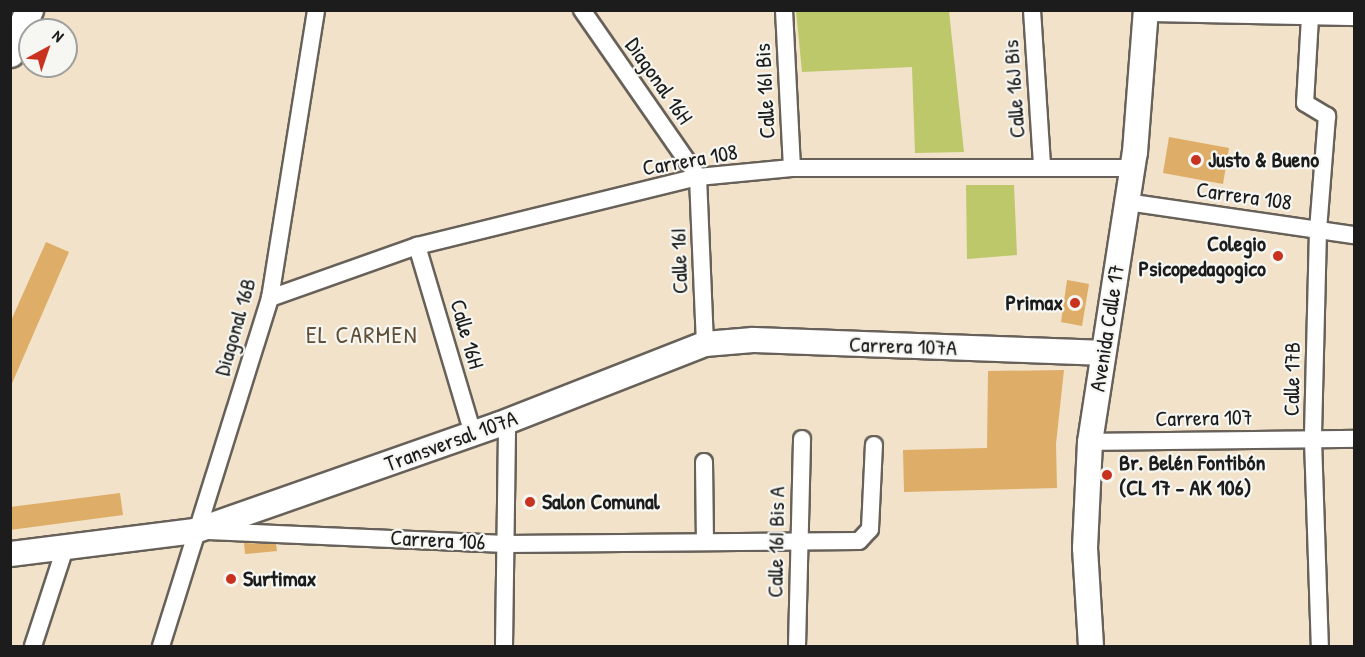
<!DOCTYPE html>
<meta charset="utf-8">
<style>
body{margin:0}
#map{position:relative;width:1365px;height:657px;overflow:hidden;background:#f1e2c9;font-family:"Patrick Hand",sans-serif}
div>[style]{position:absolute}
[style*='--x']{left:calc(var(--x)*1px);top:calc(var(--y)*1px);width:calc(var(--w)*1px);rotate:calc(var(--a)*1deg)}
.green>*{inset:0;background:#bcc869}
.building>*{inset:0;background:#dead67}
.roads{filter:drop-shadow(2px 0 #676159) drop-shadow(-2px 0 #676159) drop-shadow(0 2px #676159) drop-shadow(0 -2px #676159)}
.street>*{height:16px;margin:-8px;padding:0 8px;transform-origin:8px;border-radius:8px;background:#fff}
.secondary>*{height:24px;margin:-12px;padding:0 12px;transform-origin:12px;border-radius:12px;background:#fff}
.primary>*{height:27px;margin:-13.5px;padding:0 13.5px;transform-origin:13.5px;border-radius:13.5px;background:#fff}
.dots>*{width:16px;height:16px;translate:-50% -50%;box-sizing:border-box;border:3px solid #f6f6f2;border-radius:50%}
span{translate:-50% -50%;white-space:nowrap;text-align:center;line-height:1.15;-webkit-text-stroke:4.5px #f6f6f2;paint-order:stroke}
.street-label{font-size:22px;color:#1c1c1c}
.poi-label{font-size:22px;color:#1c1c1c;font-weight:700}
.left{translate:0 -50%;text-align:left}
.right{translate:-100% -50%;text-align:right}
.neighbourhood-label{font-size:24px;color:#604f36;letter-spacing:1.5px}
.frame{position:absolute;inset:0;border:12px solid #1c1c1c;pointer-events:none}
.north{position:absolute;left:18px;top:18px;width:60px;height:60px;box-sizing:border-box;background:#f6f6f2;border:2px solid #9f9f9c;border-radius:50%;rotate:40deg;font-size:16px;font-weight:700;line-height:24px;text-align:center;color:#1c1c1c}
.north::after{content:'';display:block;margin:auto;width:21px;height:27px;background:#c8321e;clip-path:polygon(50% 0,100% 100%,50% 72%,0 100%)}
</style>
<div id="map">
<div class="green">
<div style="clip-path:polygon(796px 11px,949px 11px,964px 152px,915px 153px,912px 67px,802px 72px)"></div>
<div style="clip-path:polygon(966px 185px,1014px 185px,1017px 255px,967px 259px)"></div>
</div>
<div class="building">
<div style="clip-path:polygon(1169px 137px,1229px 148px,1223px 184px,1163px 173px)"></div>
<div style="clip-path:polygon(46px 242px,69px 252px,10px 388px,10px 323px)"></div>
<div style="clip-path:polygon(1067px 280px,1089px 284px,1082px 326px,1061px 322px)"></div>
<div style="clip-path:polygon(1064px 370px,1056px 444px,1057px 488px,904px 492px,903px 450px,987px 448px,988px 371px)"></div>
<div style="clip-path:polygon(120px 493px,123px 515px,10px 530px,10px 507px)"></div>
<div style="clip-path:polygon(244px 543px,276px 544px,277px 551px,245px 554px)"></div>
</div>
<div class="roads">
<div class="street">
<div style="--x:582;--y:10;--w:203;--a:55.2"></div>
<div style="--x:698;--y:177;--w:167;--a:87.6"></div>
<div style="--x:784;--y:10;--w:158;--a:87.1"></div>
<div style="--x:1032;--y:10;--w:155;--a:86.3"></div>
<div style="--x:1146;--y:13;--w:208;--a:1.1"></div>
<div style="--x:1310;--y:17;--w:86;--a:93.3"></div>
<div style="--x:1305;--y:103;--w:26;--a:31"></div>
<div style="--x:1327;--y:116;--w:114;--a:94.5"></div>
<div style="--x:1318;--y:230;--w:210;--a:91.4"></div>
<div style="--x:1313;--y:440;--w:206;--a:88.1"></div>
<div style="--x:1127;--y:202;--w:229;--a:8.3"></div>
<div style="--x:417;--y:246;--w:196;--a:73.4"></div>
<div style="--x:270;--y:298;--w:156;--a:-19.5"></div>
<div style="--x:417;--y:246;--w:289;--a:-13.8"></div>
<div style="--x:698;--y:177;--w:94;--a:-5.5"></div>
<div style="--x:792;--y:168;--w:341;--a:0"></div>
<div style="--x:1090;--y:442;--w:264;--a:-0.7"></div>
<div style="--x:704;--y:462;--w:78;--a:89.3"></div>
<div style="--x:208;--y:531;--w:298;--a:2.5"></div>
<div style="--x:506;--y:544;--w:353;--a:-0.5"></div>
<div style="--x:859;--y:541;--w:16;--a:-47"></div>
<div style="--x:870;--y:529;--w:84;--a:-87.3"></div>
<div style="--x:33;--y:646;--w:103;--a:-71.9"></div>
<div style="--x:161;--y:646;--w:365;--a:-72.6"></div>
<div style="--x:270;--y:298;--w:292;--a:-80.9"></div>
<div style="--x:504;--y:646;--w:224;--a:-89.2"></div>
<div style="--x:797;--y:646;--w:207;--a:-88.6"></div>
</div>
<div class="secondary">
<div style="--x:10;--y:554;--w:186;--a:-7.1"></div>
<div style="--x:195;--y:531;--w:321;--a:-19.3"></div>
<div style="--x:498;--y:425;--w:222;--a:-21.4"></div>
<div style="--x:705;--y:344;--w:48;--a:-4.8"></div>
<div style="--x:753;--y:340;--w:348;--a:2.1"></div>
<div style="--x:1091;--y:646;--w:98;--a:-93.5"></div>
<div style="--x:1085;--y:548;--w:106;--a:-87.3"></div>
<div style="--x:1090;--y:442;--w:293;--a:-81.2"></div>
<div style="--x:1135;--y:152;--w:142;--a:-85.6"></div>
</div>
<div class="primary">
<div style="--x:10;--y:53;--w:47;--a:-66.2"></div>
</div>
</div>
<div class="dots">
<div style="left:1196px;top:160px;background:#c8321e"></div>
<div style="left:1278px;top:256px;background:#c8321e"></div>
<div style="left:1075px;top:303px;background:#c8321e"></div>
<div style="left:1107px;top:475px;background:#c8321e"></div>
<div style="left:530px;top:502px;background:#c8321e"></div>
<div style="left:231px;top:579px;background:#c8321e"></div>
</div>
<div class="street-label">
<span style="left:659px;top:81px;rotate:55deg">Diagonal 16H</span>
<span style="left:1014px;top:89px;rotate:-94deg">Calle 16J Bis</span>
<span style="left:765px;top:91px;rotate:-93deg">Calle 16I Bis</span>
<span style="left:690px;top:160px;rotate:-10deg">Carrera 108</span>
<span style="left:1244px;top:196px;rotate:8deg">Carrera 108</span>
<span style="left:679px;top:261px;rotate:-92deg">Calle 16I</span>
<span style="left:235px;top:327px;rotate:-74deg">Diagonal 16B</span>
<span style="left:1107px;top:328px;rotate:-81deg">Avenida Calle 17</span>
<span style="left:467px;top:334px;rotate:74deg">Calle 16H</span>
<span style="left:903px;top:346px;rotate:2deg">Carrera 107A</span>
<span style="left:1292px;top:379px;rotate:-89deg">Calle 17B</span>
<span style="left:1204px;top:418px;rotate:-1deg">Carrera 107</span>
<span style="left:451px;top:441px;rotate:-20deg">Transversal 107A</span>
<span style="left:438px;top:540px;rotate:3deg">Carrera 106</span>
<span style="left:776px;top:542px;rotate:-89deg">Calle 16I Bis A</span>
</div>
<div class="poi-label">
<span class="left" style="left:1208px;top:160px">Justo &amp; Bueno</span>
<span class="right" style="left:1266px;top:256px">Colegio<br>Psicopedagogico</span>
<span class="right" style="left:1063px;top:303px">Primax</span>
<span class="left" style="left:1119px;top:475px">Br. Belén Fontibón<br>(CL 17 - AK 106)</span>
<span class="left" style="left:542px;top:502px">Salon Comunal</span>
<span class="left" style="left:243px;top:579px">Surtimax</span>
</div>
<div class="neighbourhood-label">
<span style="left:362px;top:335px">EL CARMEN</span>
</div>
<div class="frame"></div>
<div class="north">N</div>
</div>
